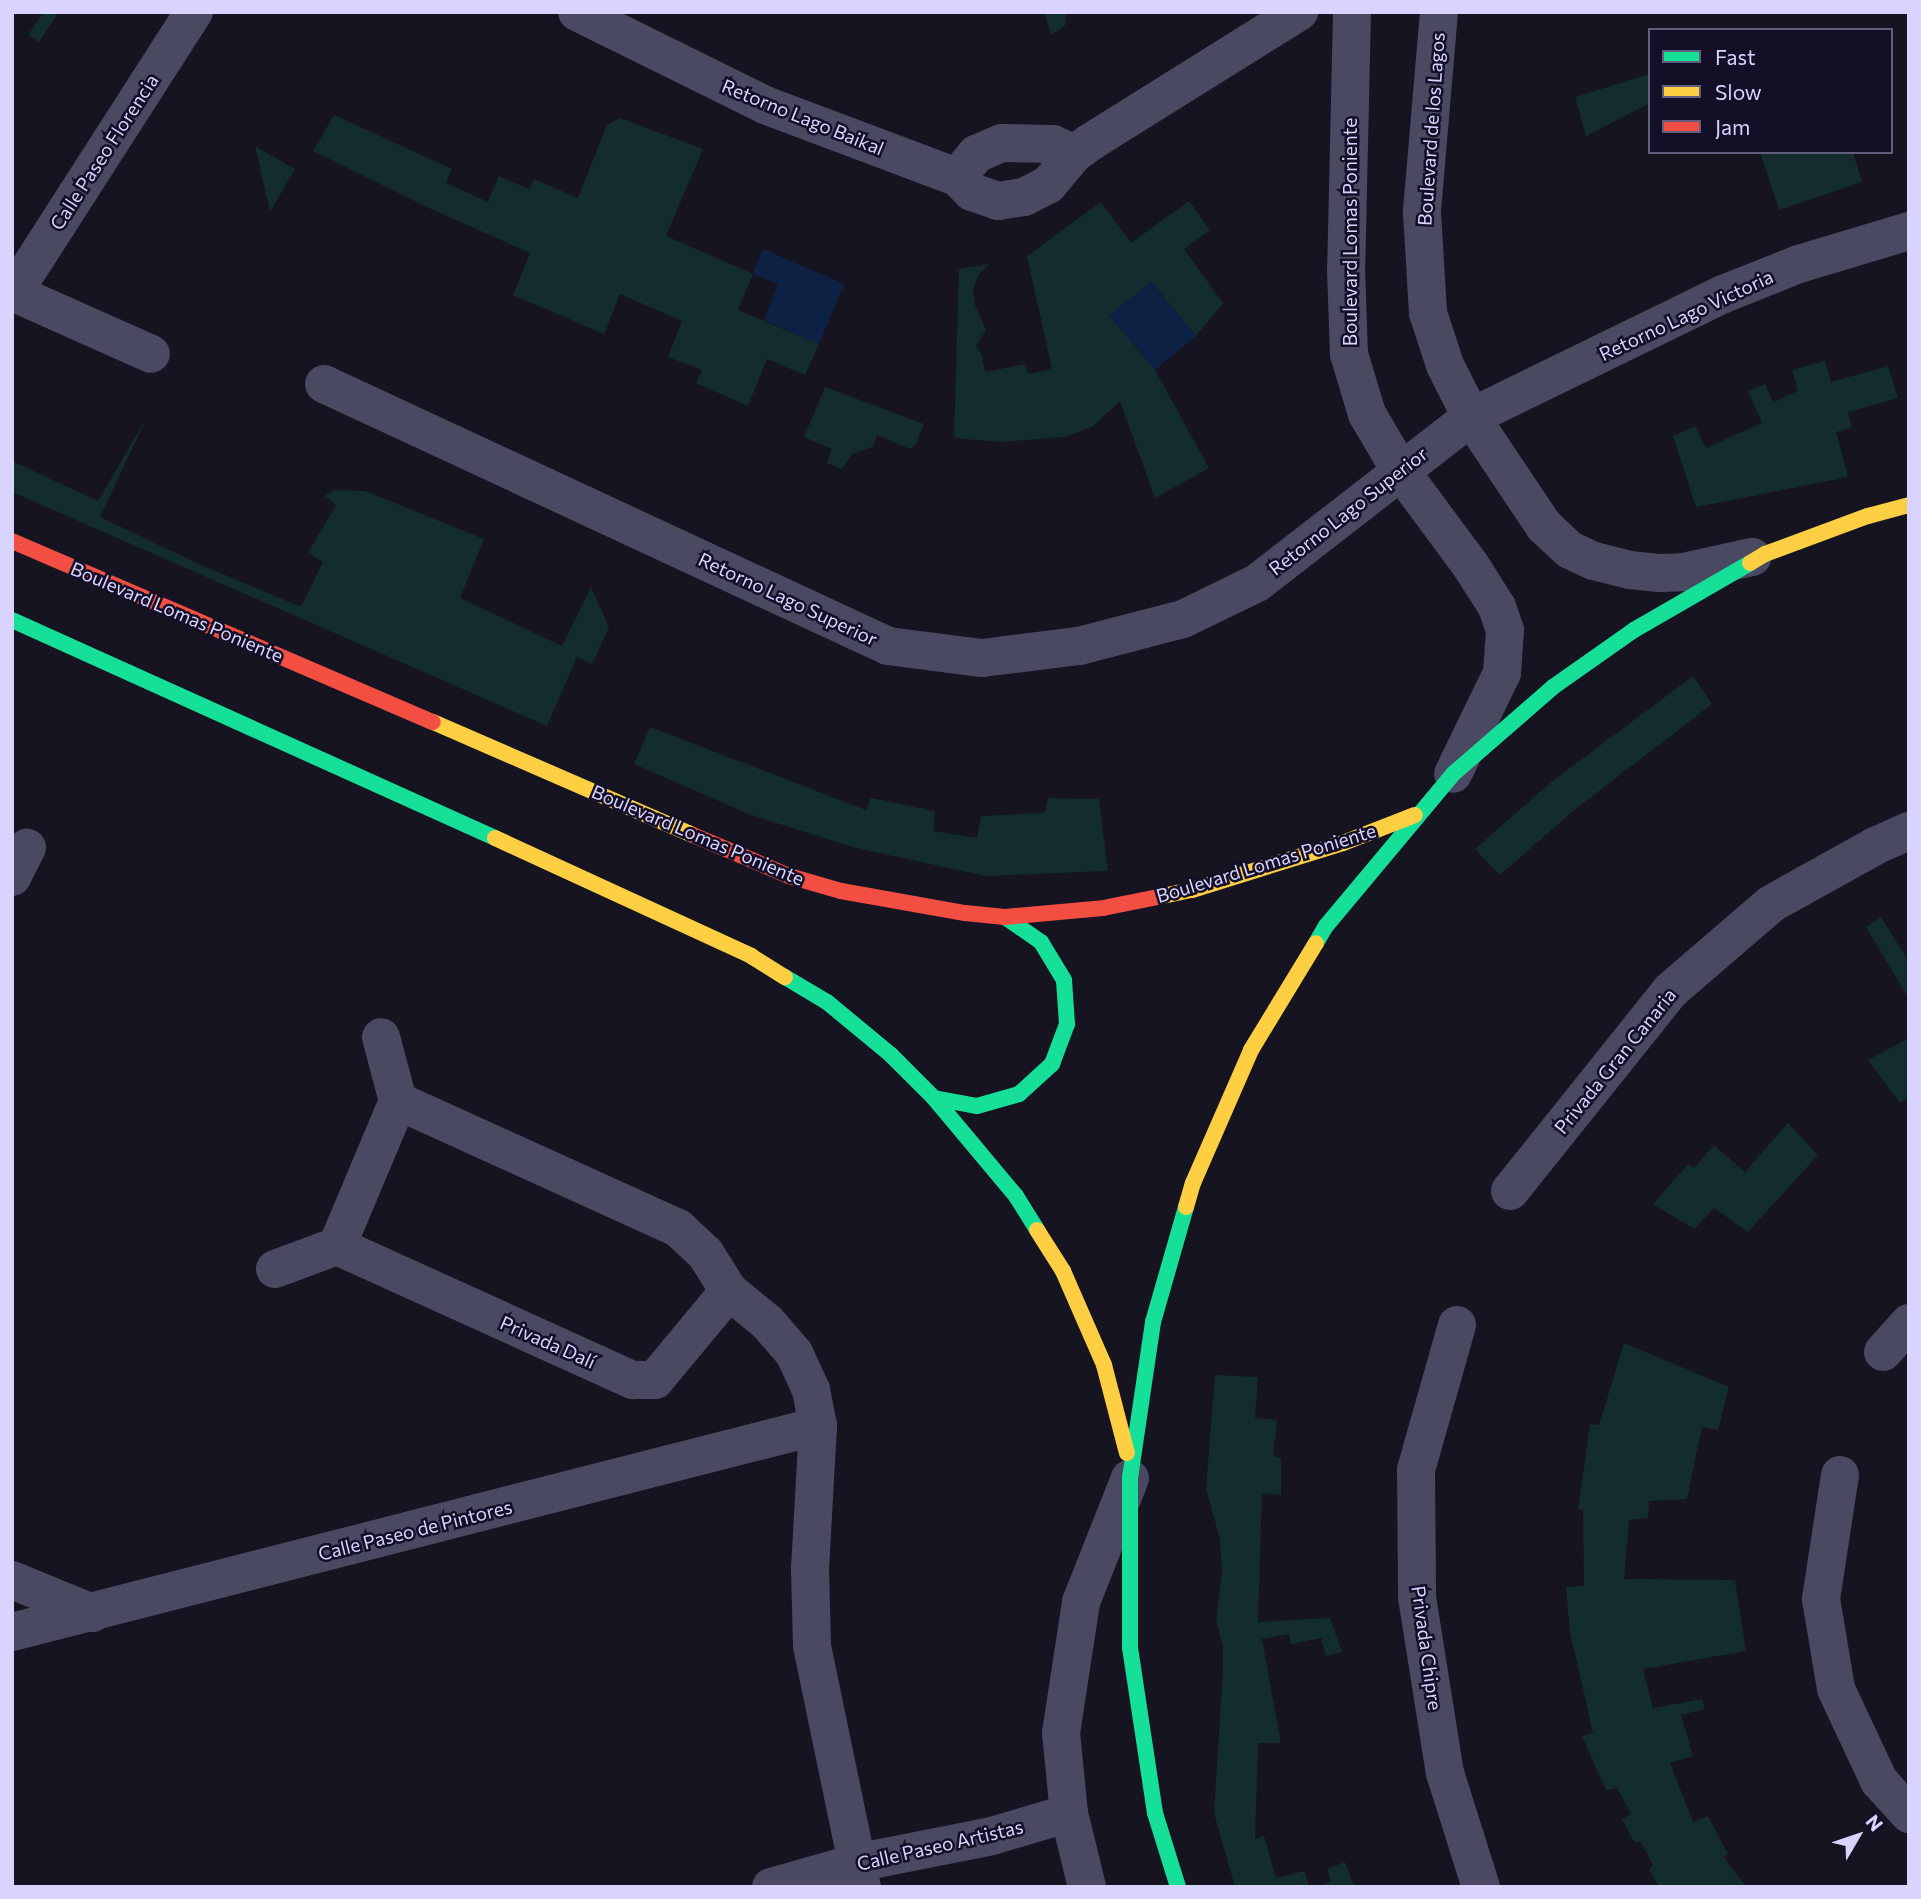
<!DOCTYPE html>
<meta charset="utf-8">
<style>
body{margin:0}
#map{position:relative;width:1921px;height:1899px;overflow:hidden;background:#161421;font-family:Commissioner,sans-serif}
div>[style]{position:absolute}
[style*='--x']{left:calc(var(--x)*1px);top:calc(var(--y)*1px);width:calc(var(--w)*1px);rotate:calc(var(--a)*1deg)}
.green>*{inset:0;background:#132c2d}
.water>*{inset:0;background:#0d2144}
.street>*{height:38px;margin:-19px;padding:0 19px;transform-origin:19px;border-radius:19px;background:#4a4962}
.fast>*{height:16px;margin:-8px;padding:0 8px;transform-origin:8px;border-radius:8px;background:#16e098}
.slow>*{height:16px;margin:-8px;padding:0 8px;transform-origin:8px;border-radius:8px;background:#ffcf43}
.jam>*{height:16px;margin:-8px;padding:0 8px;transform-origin:8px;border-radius:8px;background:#f24e42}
span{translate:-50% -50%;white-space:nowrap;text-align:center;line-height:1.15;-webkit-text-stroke:5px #130f26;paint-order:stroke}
.street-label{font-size:19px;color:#d9d4ff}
.frame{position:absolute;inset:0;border:14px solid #d9d4ff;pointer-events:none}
.legend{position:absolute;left:1648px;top:28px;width:245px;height:126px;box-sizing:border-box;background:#130f26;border:2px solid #625e7d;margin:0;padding:9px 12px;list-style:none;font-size:21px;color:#d9d4ff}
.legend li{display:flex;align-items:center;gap:14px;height:35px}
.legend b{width:35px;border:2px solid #625e7d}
.north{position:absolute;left:1823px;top:1801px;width:70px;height:70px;-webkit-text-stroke:5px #130f26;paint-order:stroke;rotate:51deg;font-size:19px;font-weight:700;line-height:28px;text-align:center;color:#d9d4ff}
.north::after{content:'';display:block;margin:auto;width:24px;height:32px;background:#d9d4ff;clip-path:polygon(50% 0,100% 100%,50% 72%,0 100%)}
</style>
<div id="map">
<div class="green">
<div style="clip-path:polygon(39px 12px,59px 12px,39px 42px,28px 35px,42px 14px)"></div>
<div style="clip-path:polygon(1044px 12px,1066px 12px,1065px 26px,1051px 35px)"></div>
<div style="clip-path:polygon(1650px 74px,1650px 103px,1586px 136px,1575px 97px)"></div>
<div style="clip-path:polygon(334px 115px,452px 169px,446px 183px,488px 202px,499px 176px,529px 189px,534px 179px,578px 198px,607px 125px,620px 118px,703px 149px,666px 236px,753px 274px,738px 310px,819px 344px,805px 375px,767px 359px,748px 406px,696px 383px,702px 370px,668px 357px,682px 321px,620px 294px,604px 334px,513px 295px,530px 253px,429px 208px,313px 151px)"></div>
<div style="clip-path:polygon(255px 146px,295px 169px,270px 212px)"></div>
<div style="clip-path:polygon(1760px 152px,1853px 152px,1862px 182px,1779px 210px)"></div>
<div style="clip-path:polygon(1189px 201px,1210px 230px,1184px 249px,1223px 303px,1196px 336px,1151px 282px,1110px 316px,1155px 370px,1209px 468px,1155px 498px,1120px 401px,1092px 427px,1065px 437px,1001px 442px,954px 438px,959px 269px,989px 264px,979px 274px,973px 289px,975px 305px,986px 330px,976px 346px,981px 353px,985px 372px,1025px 364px,1028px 374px,1052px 369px,1027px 256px,1101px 202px,1131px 243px)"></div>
<div style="clip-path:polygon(1825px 361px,1831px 382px,1888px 366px,1898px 398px,1848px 412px,1852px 428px,1836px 432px,1848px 477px,1696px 507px,1673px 436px,1695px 426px,1706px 448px,1762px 423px,1748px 391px,1765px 384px,1773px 402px,1798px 391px,1792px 370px)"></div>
<div style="clip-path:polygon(825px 387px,924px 424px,916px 444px,910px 449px,877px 435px,873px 447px,852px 454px,842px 469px,827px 463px,832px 449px,804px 437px)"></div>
<div style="clip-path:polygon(147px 417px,100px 517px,201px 565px,301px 607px,323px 562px,308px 553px,336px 505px,325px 496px,334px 490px,365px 491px,484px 539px,460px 598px,562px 646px,591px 587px,609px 627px,592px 664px,577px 657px,547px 726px,12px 492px,12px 461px,98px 501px)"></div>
<div style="clip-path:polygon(1693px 676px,1712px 704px,1573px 811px,1500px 875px,1475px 849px,1550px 783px)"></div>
<div style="clip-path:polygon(650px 727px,866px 810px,871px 798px,935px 811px,933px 831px,977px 838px,981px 816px,1045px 813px,1048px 798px,1099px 799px,1108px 871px,986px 876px,856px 848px,751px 815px,634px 764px)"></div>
<div style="clip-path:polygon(1881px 917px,1909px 962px,1909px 999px,1866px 927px)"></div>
<div style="clip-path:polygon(1909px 1038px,1909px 1097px,1900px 1103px,1868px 1060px)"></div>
<div style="clip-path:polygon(1788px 1123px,1818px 1155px,1748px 1232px,1714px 1208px,1694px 1229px,1653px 1204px,1688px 1164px,1694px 1168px,1714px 1145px,1745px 1172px)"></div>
<div style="clip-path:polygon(1624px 1343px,1729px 1387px,1718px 1430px,1702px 1427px,1687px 1499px,1649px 1501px,1648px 1518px,1629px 1520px,1624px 1579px,1735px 1580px,1746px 1651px,1643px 1669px,1653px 1708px,1702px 1699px,1705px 1709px,1681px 1715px,1693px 1756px,1670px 1763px,1693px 1822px,1708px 1816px,1728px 1854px,1724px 1857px,1746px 1887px,1659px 1887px,1649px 1869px,1653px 1865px,1641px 1842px,1634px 1842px,1622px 1819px,1631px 1814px,1617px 1788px,1606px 1790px,1582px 1736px,1593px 1733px,1570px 1632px,1566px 1587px,1584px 1586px,1583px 1510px,1578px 1509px,1590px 1424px,1599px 1425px)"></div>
<div style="clip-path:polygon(1215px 1375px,1258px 1377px,1255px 1418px,1277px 1420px,1273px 1456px,1281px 1458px,1281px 1495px,1262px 1493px,1258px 1622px,1330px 1618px,1342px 1652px,1326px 1656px,1321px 1638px,1291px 1644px,1289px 1634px,1262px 1639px,1281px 1743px,1258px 1743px,1255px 1839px,1264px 1836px,1276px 1878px,1304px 1871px,1310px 1887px,1235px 1887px,1214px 1813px,1223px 1671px,1223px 1646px,1216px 1620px,1222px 1572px,1220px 1539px,1206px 1489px)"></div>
<div style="clip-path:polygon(1345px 1862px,1354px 1886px,1316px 1887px,1331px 1882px,1327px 1869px)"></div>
</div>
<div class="water">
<div style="clip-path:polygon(763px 249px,844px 284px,819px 344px,764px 320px,778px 284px,753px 274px)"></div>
<div style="clip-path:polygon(1151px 282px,1196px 336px,1155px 370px,1109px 315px)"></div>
</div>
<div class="street">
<div style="--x:577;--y:12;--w:210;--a:26.3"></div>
<div style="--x:765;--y:105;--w:205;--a:20.6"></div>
<div style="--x:957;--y:177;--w:21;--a:45"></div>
<div style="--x:972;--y:192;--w:28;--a:19"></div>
<div style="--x:998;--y:201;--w:26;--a:-9"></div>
<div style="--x:1024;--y:197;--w:27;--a:-27"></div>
<div style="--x:1048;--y:185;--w:40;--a:-50"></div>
<div style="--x:1074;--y:154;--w:19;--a:-36"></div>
<div style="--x:1089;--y:143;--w:248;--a:-32"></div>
<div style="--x:1352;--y:12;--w:257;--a:91.3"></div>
<div style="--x:1346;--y:269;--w:85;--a:88"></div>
<div style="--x:1349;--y:354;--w:63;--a:73.3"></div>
<div style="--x:1367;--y:414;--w:65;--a:59.5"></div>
<div style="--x:1400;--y:470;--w:119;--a:53.5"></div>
<div style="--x:1471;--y:566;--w:49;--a:57.6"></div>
<div style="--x:1497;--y:607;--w:24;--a:71"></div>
<div style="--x:1505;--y:630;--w:43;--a:94"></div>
<div style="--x:1502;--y:673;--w:112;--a:115.9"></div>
<div style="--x:1439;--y:12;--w:201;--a:94.9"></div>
<div style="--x:1422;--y:212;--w:101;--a:86.6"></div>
<div style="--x:1428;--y:313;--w:55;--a:71.9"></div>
<div style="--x:1445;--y:365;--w:58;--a:63.4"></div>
<div style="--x:1471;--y:417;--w:131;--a:56.2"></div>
<div style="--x:1544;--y:526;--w:35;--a:43"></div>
<div style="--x:1570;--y:550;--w:26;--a:25"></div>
<div style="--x:1594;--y:561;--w:37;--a:14"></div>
<div style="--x:1630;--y:570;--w:30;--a:6"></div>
<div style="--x:1660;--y:573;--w:23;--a:-2"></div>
<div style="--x:1683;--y:572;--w:71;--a:-12.3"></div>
<div style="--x:957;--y:177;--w:30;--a:-50"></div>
<div style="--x:976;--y:154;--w:28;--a:-23"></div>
<div style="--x:1002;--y:143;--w:51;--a:1.1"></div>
<div style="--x:1053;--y:144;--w:23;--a:25"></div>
<div style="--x:12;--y:292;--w:152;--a:24"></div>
<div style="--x:14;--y:292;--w:333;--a:-57.3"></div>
<div style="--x:324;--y:384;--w:622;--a:24.92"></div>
<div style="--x:888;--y:646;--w:95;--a:7.3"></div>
<div style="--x:982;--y:658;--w:98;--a:-7.1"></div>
<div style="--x:1079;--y:646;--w:107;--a:-14.6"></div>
<div style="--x:1183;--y:619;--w:82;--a:-25.9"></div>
<div style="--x:1257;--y:583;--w:271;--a:-37.8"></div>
<div style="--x:1471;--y:417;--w:278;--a:-26"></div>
<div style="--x:1721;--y:295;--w:84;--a:-21.7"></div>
<div style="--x:1799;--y:264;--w:115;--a:-16.7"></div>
<div style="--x:12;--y:877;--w:33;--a:-63"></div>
<div style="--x:398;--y:1101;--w:307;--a:24.4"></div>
<div style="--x:678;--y:1228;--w:37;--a:43"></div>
<div style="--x:705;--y:1253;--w:45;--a:57.7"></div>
<div style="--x:729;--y:1291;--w:49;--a:39.2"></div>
<div style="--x:767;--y:1322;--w:41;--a:48.9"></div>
<div style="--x:794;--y:1353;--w:41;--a:65.3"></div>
<div style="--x:811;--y:1390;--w:37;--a:79"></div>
<div style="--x:818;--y:1426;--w:143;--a:93.2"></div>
<div style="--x:810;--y:1569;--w:77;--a:88.5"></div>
<div style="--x:812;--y:1646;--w:246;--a:78.3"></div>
<div style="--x:1510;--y:1191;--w:256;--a:-51.3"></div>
<div style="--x:1670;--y:991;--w:133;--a:-40.7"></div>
<div style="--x:1771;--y:904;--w:119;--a:-29.1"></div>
<div style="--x:1875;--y:846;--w:37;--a:-24"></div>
<div style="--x:337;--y:1246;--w:157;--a:-67.2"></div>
<div style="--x:398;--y:1101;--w:66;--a:-104.9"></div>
<div style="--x:275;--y:1269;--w:66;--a:-20.4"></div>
<div style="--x:337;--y:1246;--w:325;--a:24.4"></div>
<div style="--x:633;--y:1380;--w:22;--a:0"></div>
<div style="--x:655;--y:1380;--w:116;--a:-50.3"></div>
<div style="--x:1457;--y:1325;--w:151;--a:105.8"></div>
<div style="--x:1416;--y:1470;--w:127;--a:89.5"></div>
<div style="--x:1417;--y:1597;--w:178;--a:81"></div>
<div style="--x:1445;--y:1773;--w:120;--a:72.5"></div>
<div style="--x:1883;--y:1352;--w:39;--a:-48"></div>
<div style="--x:1840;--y:1475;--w:125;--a:98.7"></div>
<div style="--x:1821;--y:1599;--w:91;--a:80.5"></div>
<div style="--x:1836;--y:1689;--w:102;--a:64.9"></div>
<div style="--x:1879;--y:1781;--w:45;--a:47.7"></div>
<div style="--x:12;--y:1580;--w:87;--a:22.4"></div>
<div style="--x:12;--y:1632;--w:832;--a:-14.34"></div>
<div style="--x:771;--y:1887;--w:88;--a:-15.8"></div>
<div style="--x:856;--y:1863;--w:139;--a:-11.2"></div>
<div style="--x:992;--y:1836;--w:80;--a:-16.6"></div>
<div style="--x:1087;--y:1887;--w:76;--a:-103.7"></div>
<div style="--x:1069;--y:1813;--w:80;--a:-95.7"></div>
<div style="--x:1061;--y:1733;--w:133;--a:-81.3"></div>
<div style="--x:1081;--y:1602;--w:133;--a:-68.4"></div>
</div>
<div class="fast">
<div style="--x:12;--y:620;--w:530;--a:24.29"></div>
<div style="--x:1316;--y:943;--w:20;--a:-60"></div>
<div style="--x:1326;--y:926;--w:198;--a:-50.1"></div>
<div style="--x:1453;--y:774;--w:133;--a:-41"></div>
<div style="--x:1553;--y:687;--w:99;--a:-35.1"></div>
<div style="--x:1634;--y:630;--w:134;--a:-30"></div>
<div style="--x:785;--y:977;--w:49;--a:30.8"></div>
<div style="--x:827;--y:1002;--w:83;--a:39.6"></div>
<div style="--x:891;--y:1055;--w:61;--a:45"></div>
<div style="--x:934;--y:1098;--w:128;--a:50.1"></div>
<div style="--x:1016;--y:1196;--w:40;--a:58"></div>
<div style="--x:934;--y:1098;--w:44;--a:10.5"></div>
<div style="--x:977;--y:1106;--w:44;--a:-15.9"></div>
<div style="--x:1019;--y:1094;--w:45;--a:-42.3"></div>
<div style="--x:1052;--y:1064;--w:43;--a:-69.4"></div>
<div style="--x:1067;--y:1024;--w:44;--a:-93.9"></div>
<div style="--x:1064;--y:980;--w:44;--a:-121.2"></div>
<div style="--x:1041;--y:942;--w:44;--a:-145.2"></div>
<div style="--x:1178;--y:1887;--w:77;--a:-107.3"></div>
<div style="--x:1155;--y:1813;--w:168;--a:-98.6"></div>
<div style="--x:1130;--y:1647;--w:169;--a:-90"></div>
<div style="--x:1130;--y:1478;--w:158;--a:-81.6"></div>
<div style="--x:1153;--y:1322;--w:120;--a:-74"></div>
</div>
<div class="slow">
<div style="--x:1750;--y:563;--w:17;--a:-31"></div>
<div style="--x:1765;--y:554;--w:110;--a:-20.3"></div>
<div style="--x:1868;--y:516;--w:42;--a:-15"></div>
<div style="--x:433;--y:722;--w:283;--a:23.5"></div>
<div style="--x:495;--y:838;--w:282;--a:24.7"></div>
<div style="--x:751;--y:956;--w:40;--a:32"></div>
<div style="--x:1158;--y:897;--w:35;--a:-12"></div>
<div style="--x:1192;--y:890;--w:158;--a:-17.3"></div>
<div style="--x:1343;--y:843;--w:77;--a:-21.3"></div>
<div style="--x:1186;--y:1207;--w:25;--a:-74"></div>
<div style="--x:1193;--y:1183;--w:145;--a:-66.4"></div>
<div style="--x:1251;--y:1050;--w:125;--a:-58.7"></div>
<div style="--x:1037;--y:1230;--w:49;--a:57.6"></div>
<div style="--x:1063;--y:1271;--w:103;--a:66.4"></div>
<div style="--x:1104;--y:1365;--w:91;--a:75.4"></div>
</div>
<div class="jam">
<div style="--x:12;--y:541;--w:458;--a:23.3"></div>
<div style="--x:693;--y:835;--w:104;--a:23.1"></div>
<div style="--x:789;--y:876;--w:54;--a:16.1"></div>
<div style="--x:841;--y:891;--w:126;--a:10.1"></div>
<div style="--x:965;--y:913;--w:40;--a:5.7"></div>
<div style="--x:1005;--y:917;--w:98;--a:-5.2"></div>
<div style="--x:1103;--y:908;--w:56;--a:-11.3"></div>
</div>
<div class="street-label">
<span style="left:803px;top:117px;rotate:22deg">Retorno Lago Baikal</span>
<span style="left:1431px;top:129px;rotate:-86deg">Boulevard de los Lagos</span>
<span style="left:104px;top:152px;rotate:-57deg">Calle Paseo Florencia</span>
<span style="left:1350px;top:232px;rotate:-90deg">Boulevard Lomas Poniente</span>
<span style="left:1686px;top:315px;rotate:-25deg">Retorno Lago Victoria</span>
<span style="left:1348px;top:511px;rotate:-38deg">Retorno Lago Superior</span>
<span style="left:788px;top:599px;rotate:25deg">Retorno Lago Superior</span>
<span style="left:177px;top:612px;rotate:23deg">Boulevard Lomas Poniente</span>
<span style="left:698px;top:835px;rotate:23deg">Boulevard Lomas Poniente</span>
<span style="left:1266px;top:863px;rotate:-17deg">Boulevard Lomas Poniente</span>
<span style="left:1615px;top:1061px;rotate:-51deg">Privada Gran Canaria</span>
<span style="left:548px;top:1342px;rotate:24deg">Privada Dalí</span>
<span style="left:415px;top:1530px;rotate:-14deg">Calle Paseo de Pintores</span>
<span style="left:1427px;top:1648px;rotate:82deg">Privada Chipre</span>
<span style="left:940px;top:1845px;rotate:-13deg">Calle Paseo Artistas</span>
</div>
<div class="frame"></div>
<ul class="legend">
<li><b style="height:9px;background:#16e098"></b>Fast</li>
<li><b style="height:9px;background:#ffcf43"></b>Slow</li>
<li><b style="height:9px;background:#f24e42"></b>Jam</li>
</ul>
<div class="north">N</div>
</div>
